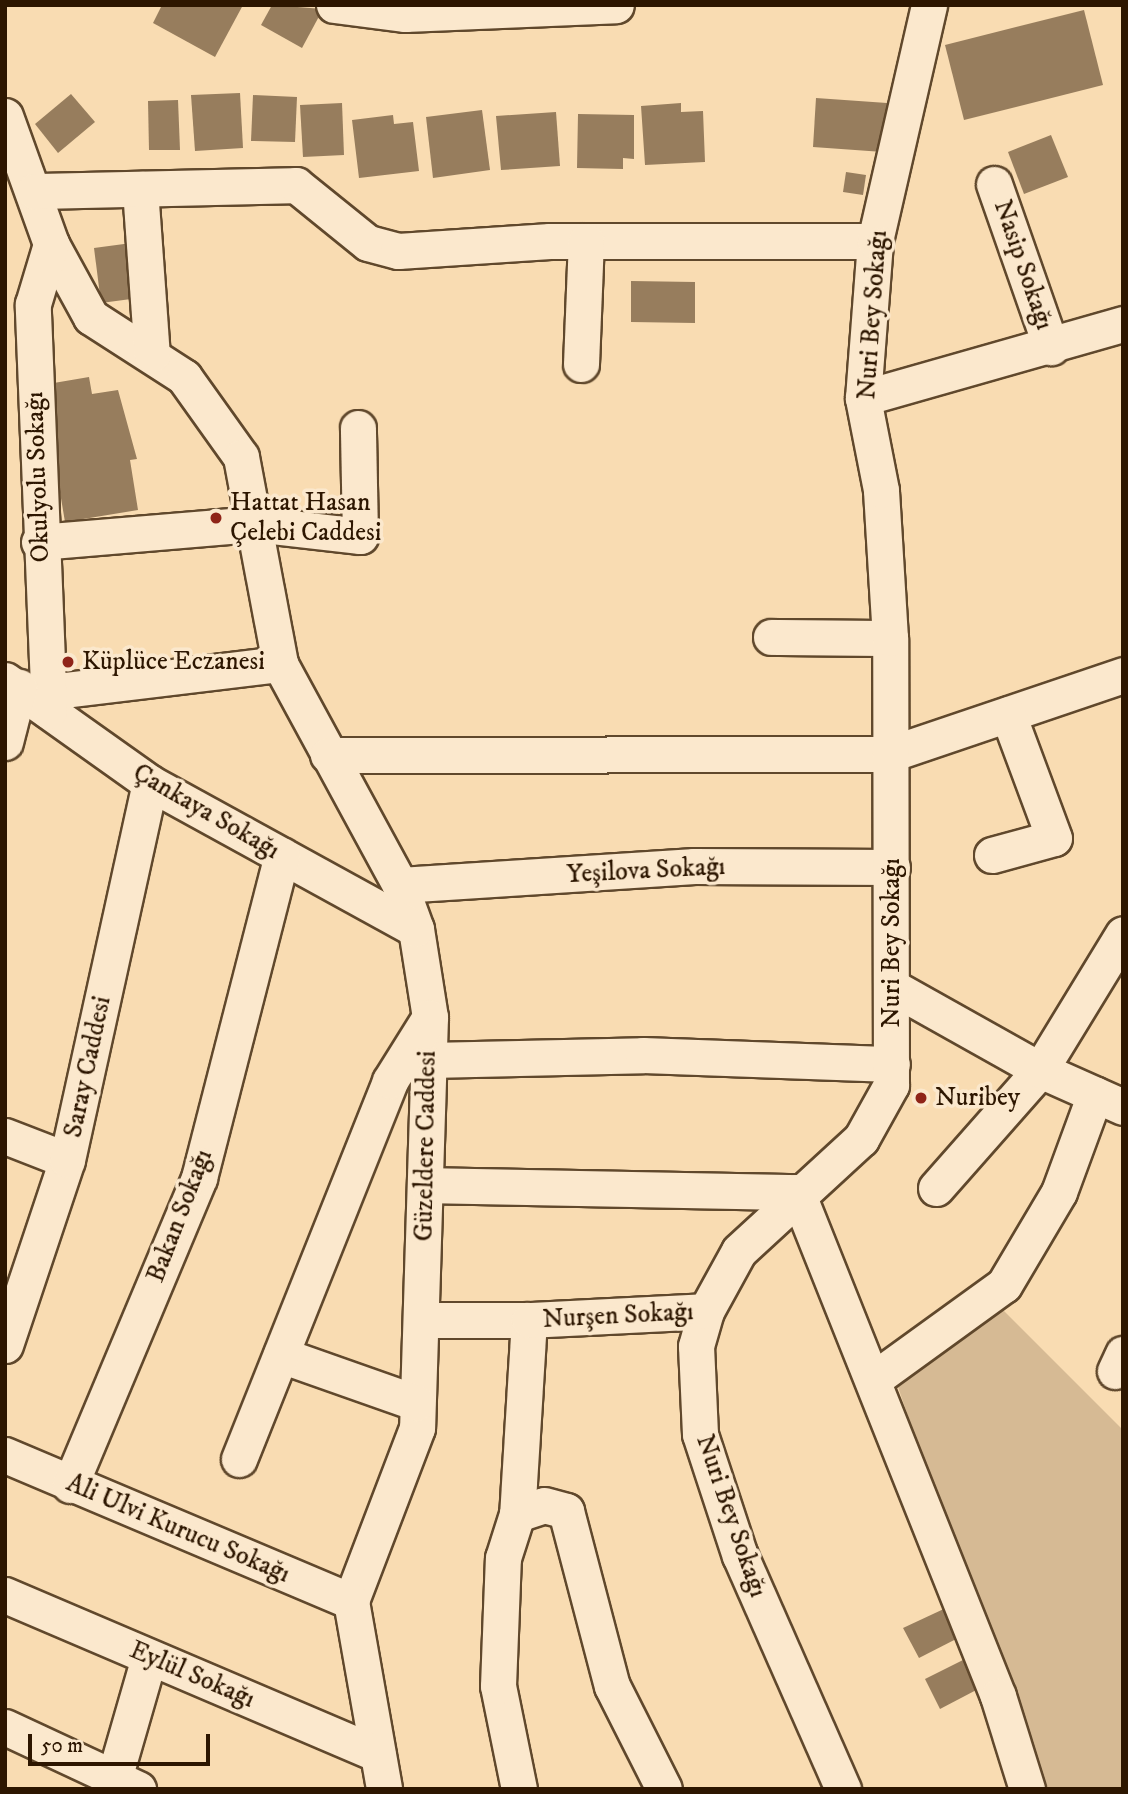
<!DOCTYPE html>
<meta charset="utf-8">
<style>
body{margin:0}
#map{position:relative;width:1128px;height:1794px;overflow:hidden;background:#f9dcb2;font-family:"IM FELL DW Pica",serif}
div>[style]{position:absolute}
[style*='--x']{left:calc(var(--x)*1px);top:calc(var(--y)*1px);width:calc(var(--w)*1px);rotate:calc(var(--a)*1deg)}
.green>*{inset:0;background:#d6ba94}
.building>*{inset:0;background:#977d5d}
.roads{filter:drop-shadow(2px 0 #60482c) drop-shadow(-2px 0 #60482c) drop-shadow(0 2px #60482c) drop-shadow(0 -2px #60482c)}
.minor>*{height:35px;margin:-17.5px;padding:0 17.5px;transform-origin:17.5px;border-radius:17.5px;background:#fbe8cd}
.dots>*{width:19px;height:19px;translate:-50% -50%;box-sizing:border-box;border:4px solid #fbe8cd;border-radius:50%}
span{translate:-50% -50%;white-space:nowrap;text-align:center;line-height:1.15;-webkit-text-stroke:7px #fbe8cd;paint-order:stroke}
.street-label{font-size:26px;color:#2d1600}
.poi-label{font-size:26px;color:#2d1600}
.left{translate:0 -50%;text-align:left}
.frame{position:absolute;inset:0;border:7px solid #2d1600;pointer-events:none}
.scale{position:absolute;left:28px;top:1734px;width:182px;height:32px;box-sizing:border-box;border:4px solid #2d1600;border-top:0;padding-left:9px;font-size:21px;line-height:24px;white-space:nowrap;color:#2d1600;-webkit-text-stroke:5px #fbe8cd;paint-order:stroke}
</style>
<div id="map">
<div class="green">
<div style="clip-path:polygon(1003px 1310px,1123px 1430px,1123px 1789px,1036px 1789px,898px 1387px)"></div>
</div>
<div class="building">
<div style="clip-path:polygon(162px 5px,243px 5px,215px 57px,153px 23px)"></div>
<div style="clip-path:polygon(272px 5px,323px 9px,302px 48px,261px 25px)"></div>
<div style="clip-path:polygon(1084px 10px,1103px 85px,964px 120px,945px 45px)"></div>
<div style="clip-path:polygon(240px 93px,243px 148px,195px 151px,191px 95px)"></div>
<div style="clip-path:polygon(71px 94px,95px 122px,58px 153px,35px 124px)"></div>
<div style="clip-path:polygon(253px 95px,297px 97px,295px 142px,251px 141px)"></div>
<div style="clip-path:polygon(816px 98px,887px 103px,883px 152px,813px 147px)"></div>
<div style="clip-path:polygon(178px 100px,180px 150px,149px 150px,148px 101px)"></div>
<div style="clip-path:polygon(342px 103px,344px 155px,303px 157px,300px 105px)"></div>
<div style="clip-path:polygon(681px 103px,681px 112px,703px 111px,705px 162px,645px 165px,641px 106px)"></div>
<div style="clip-path:polygon(482px 110px,490px 170px,433px 178px,426px 117px)"></div>
<div style="clip-path:polygon(556px 112px,560px 166px,501px 170px,496px 116px)"></div>
<div style="clip-path:polygon(578px 114px,634px 115px,634px 159px,623px 158px,623px 169px,577px 168px)"></div>
<div style="clip-path:polygon(393px 115px,394px 124px,413px 122px,419px 171px,359px 178px,352px 120px)"></div>
<div style="clip-path:polygon(1051px 135px,1068px 177px,1024px 194px,1008px 152px)"></div>
<div style="clip-path:polygon(846px 172px,866px 175px,863px 195px,843px 192px)"></div>
<div style="clip-path:polygon(139px 242px,146px 297px,101px 303px,94px 248px)"></div>
<div style="clip-path:polygon(631px 281px,695px 282px,695px 323px,631px 322px)"></div>
<div style="clip-path:polygon(89px 377px,92px 394px,118px 390px,137px 459px,130px 460px,138px 510px,65px 522px,42px 385px)"></div>
<div style="clip-path:polygon(948px 1607px,962px 1636px,919px 1658px,903px 1628px)"></div>
<div style="clip-path:polygon(967px 1658px,982px 1687px,940px 1709px,925px 1679px)"></div>
</div>
<div class="roads">
<div class="minor">
<div style="--x:334;--y:5;--w:72;--a:7.2"></div>
<div style="--x:405;--y:14;--w:211;--a:-2.4"></div>
<div style="--x:5;--y:116;--w:136;--a:70.2"></div>
<div style="--x:51;--y:244;--w:83;--a:61.3"></div>
<div style="--x:91;--y:317;--w:111;--a:32.8"></div>
<div style="--x:184;--y:377;--w:98;--a:54.5"></div>
<div style="--x:241;--y:457;--w:211;--a:79.3"></div>
<div style="--x:280;--y:664;--w:251;--a:61.5"></div>
<div style="--x:400;--y:885;--w:47;--a:70"></div>
<div style="--x:416;--y:929;--w:89;--a:81"></div>
<div style="--x:430;--y:1017;--w:411;--a:91.8"></div>
<div style="--x:417;--y:1428;--w:185;--a:110.9"></div>
<div style="--x:351;--y:1601;--w:191;--a:80"></div>
<div style="--x:994;--y:184;--w:173;--a:70.7"></div>
<div style="--x:140;--y:189;--w:166;--a:85.9"></div>
<div style="--x:34;--y:191;--w:262;--a:-1.3"></div>
<div style="--x:296;--y:185;--w:92;--a:38.9"></div>
<div style="--x:368;--y:243;--w:31;--a:15"></div>
<div style="--x:398;--y:251;--w:152;--a:-3.8"></div>
<div style="--x:550;--y:241;--w:325;--a:0"></div>
<div style="--x:581;--y:364;--w:123;--a:-87.7"></div>
<div style="--x:863;--y:398;--w:270;--a:-15.9"></div>
<div style="--x:39;--y:542;--w:217;--a:-4.8"></div>
<div style="--x:255;--y:524;--w:106;--a:6.5"></div>
<div style="--x:360;--y:536;--w:108;--a:-91.1"></div>
<div style="--x:771;--y:637;--w:119;--a:0.5"></div>
<div style="--x:5;--y:680;--w:178;--a:35.4"></div>
<div style="--x:150;--y:783;--w:303;--a:28.8"></div>
<div style="--x:48;--y:692;--w:234;--a:-6.9"></div>
<div style="--x:49;--y:711;--w:407;--a:-92.3"></div>
<div style="--x:33;--y:304;--w:63;--a:-73.3"></div>
<div style="--x:5;--y:742;--w:57;--a:-75.7"></div>
<div style="--x:328;--y:755;--w:562;--a:-0.1"></div>
<div style="--x:890;--y:754;--w:246;--a:-18.7"></div>
<div style="--x:992;--y:855;--w:64;--a:-15.3"></div>
<div style="--x:1054;--y:838;--w:132;--a:-110.4"></div>
<div style="--x:400;--y:885;--w:295;--a:-3.7"></div>
<div style="--x:694;--y:866;--w:198;--a:0.3"></div>
<div style="--x:894;--y:988;--w:167;--a:29.3"></div>
<div style="--x:1040;--y:1070;--w:91;--a:24"></div>
<div style="--x:429;--y:1060;--w:214;--a:-1.3"></div>
<div style="--x:643;--y:1055;--w:249;--a:2.1"></div>
<div style="--x:5;--y:1136;--w:66;--a:21.2"></div>
<div style="--x:426;--y:1185;--w:371;--a:1.1"></div>
<div style="--x:936;--y:1188;--w:157;--a:-48.6"></div>
<div style="--x:1040;--y:1070;--w:159;--a:-58.6"></div>
<div style="--x:797;--y:1192;--w:543;--a:68.26"></div>
<div style="--x:998;--y:1696;--w:97;--a:72.7"></div>
<div style="--x:421;--y:1320;--w:108;--a:0"></div>
<div style="--x:529;--y:1320;--w:194;--a:93.5"></div>
<div style="--x:529;--y:1320;--w:177;--a:-2.9"></div>
<div style="--x:5;--y:1345;--w:195;--a:-71.5"></div>
<div style="--x:67;--y:1160;--w:386;--a:-77.6"></div>
<div style="--x:281;--y:1355;--w:144;--a:19.4"></div>
<div style="--x:1115;--y:1371;--w:19;--a:-65"></div>
<div style="--x:874;--y:1379;--w:160;--a:-35.9"></div>
<div style="--x:1004;--y:1285;--w:108;--a:-59.4"></div>
<div style="--x:1059;--y:1192;--w:104;--a:-69.8"></div>
<div style="--x:5;--y:1455;--w:376;--a:22.9"></div>
<div style="--x:239;--y:1459;--w:407;--a:-68.2"></div>
<div style="--x:390;--y:1081;--w:75;--a:-58"></div>
<div style="--x:70;--y:1485;--w:333;--a:-67.2"></div>
<div style="--x:199;--y:1178;--w:333;--a:-75.6"></div>
<div style="--x:5;--y:1595;--w:405;--a:23.1"></div>
<div style="--x:5;--y:1727;--w:147;--a:25"></div>
<div style="--x:111;--y:1789;--w:137;--a:-73.9"></div>
<div style="--x:519;--y:1789;--w:105;--a:-101.5"></div>
<div style="--x:498;--y:1686;--w:128;--a:-87.8"></div>
<div style="--x:503;--y:1558;--w:46;--a:-72.3"></div>
<div style="--x:517;--y:1514;--w:28;--a:-18"></div>
<div style="--x:544;--y:1505;--w:23;--a:15"></div>
<div style="--x:566;--y:1511;--w:181;--a:75.3"></div>
<div style="--x:612;--y:1686;--w:115;--a:63.2"></div>
<div style="--x:843;--y:1789;--w:255;--a:-113.8"></div>
<div style="--x:740;--y:1556;--w:128;--a:-108.2"></div>
<div style="--x:700;--y:1434;--w:88;--a:-92.6"></div>
<div style="--x:696;--y:1346;--w:36;--a:-74"></div>
<div style="--x:706;--y:1311;--w:68;--a:-61.2"></div>
<div style="--x:739;--y:1251;--w:166;--a:-42.6"></div>
<div style="--x:861;--y:1139;--w:62;--a:-60.9"></div>
<div style="--x:891;--y:1085;--w:447;--a:-90.1"></div>
<div style="--x:890;--y:638;--w:148;--a:-93.5"></div>
<div style="--x:881;--y:490;--w:94;--a:-101.1"></div>
<div style="--x:863;--y:398;--w:157;--a:-85.6"></div>
<div style="--x:875;--y:241;--w:242;--a:-77.1"></div>
</div>
</div>
<div class="dots">
<div style="left:216px;top:518px;background:#8f2418"></div>
<div style="left:68px;top:662px;background:#8f2418"></div>
<div style="left:921px;top:1098px;background:#8f2418"></div>
</div>
<div class="street-label">
<span style="left:1023px;top:265px;rotate:71deg">Nasip Sokağı</span>
<span style="left:873px;top:315px;rotate:-86deg">Nuri Bey Sokağı</span>
<span style="left:38px;top:477px;rotate:-92deg">Okulyolu Sokağı</span>
<span style="left:206px;top:812px;rotate:30deg">Çankaya Sokağı</span>
<span style="left:646px;top:871px;rotate:-3deg">Yeşilova Sokağı</span>
<span style="left:892px;top:943px;rotate:-90deg">Nuri Bey Sokağı</span>
<span style="left:88px;top:1067px;rotate:-78deg">Saray Caddesi</span>
<span style="left:426px;top:1146px;rotate:-89deg">Güzeldere Caddesi</span>
<span style="left:180px;top:1216px;rotate:-69deg">Bakan Sokağı</span>
<span style="left:618px;top:1316px;rotate:-3deg">Nurşen Sokağı</span>
<span style="left:731px;top:1516px;rotate:71deg">Nuri Bey Sokağı</span>
<span style="left:178px;top:1529px;rotate:23deg">Ali Ulvi Kurucu Sokağı</span>
<span style="left:192px;top:1675px;rotate:23deg">Eylül Sokağı</span>
</div>
<div class="poi-label">
<span class="left" style="left:230px;top:518px">Hattat Hasan<br>Çelebi Caddesi</span>
<span class="left" style="left:82px;top:662px">Küplüce Eczanesi</span>
<span class="left" style="left:935px;top:1098px">Nuribey</span>
</div>
<div class="frame"></div>
<div class="scale">50 m</div>
</div>
